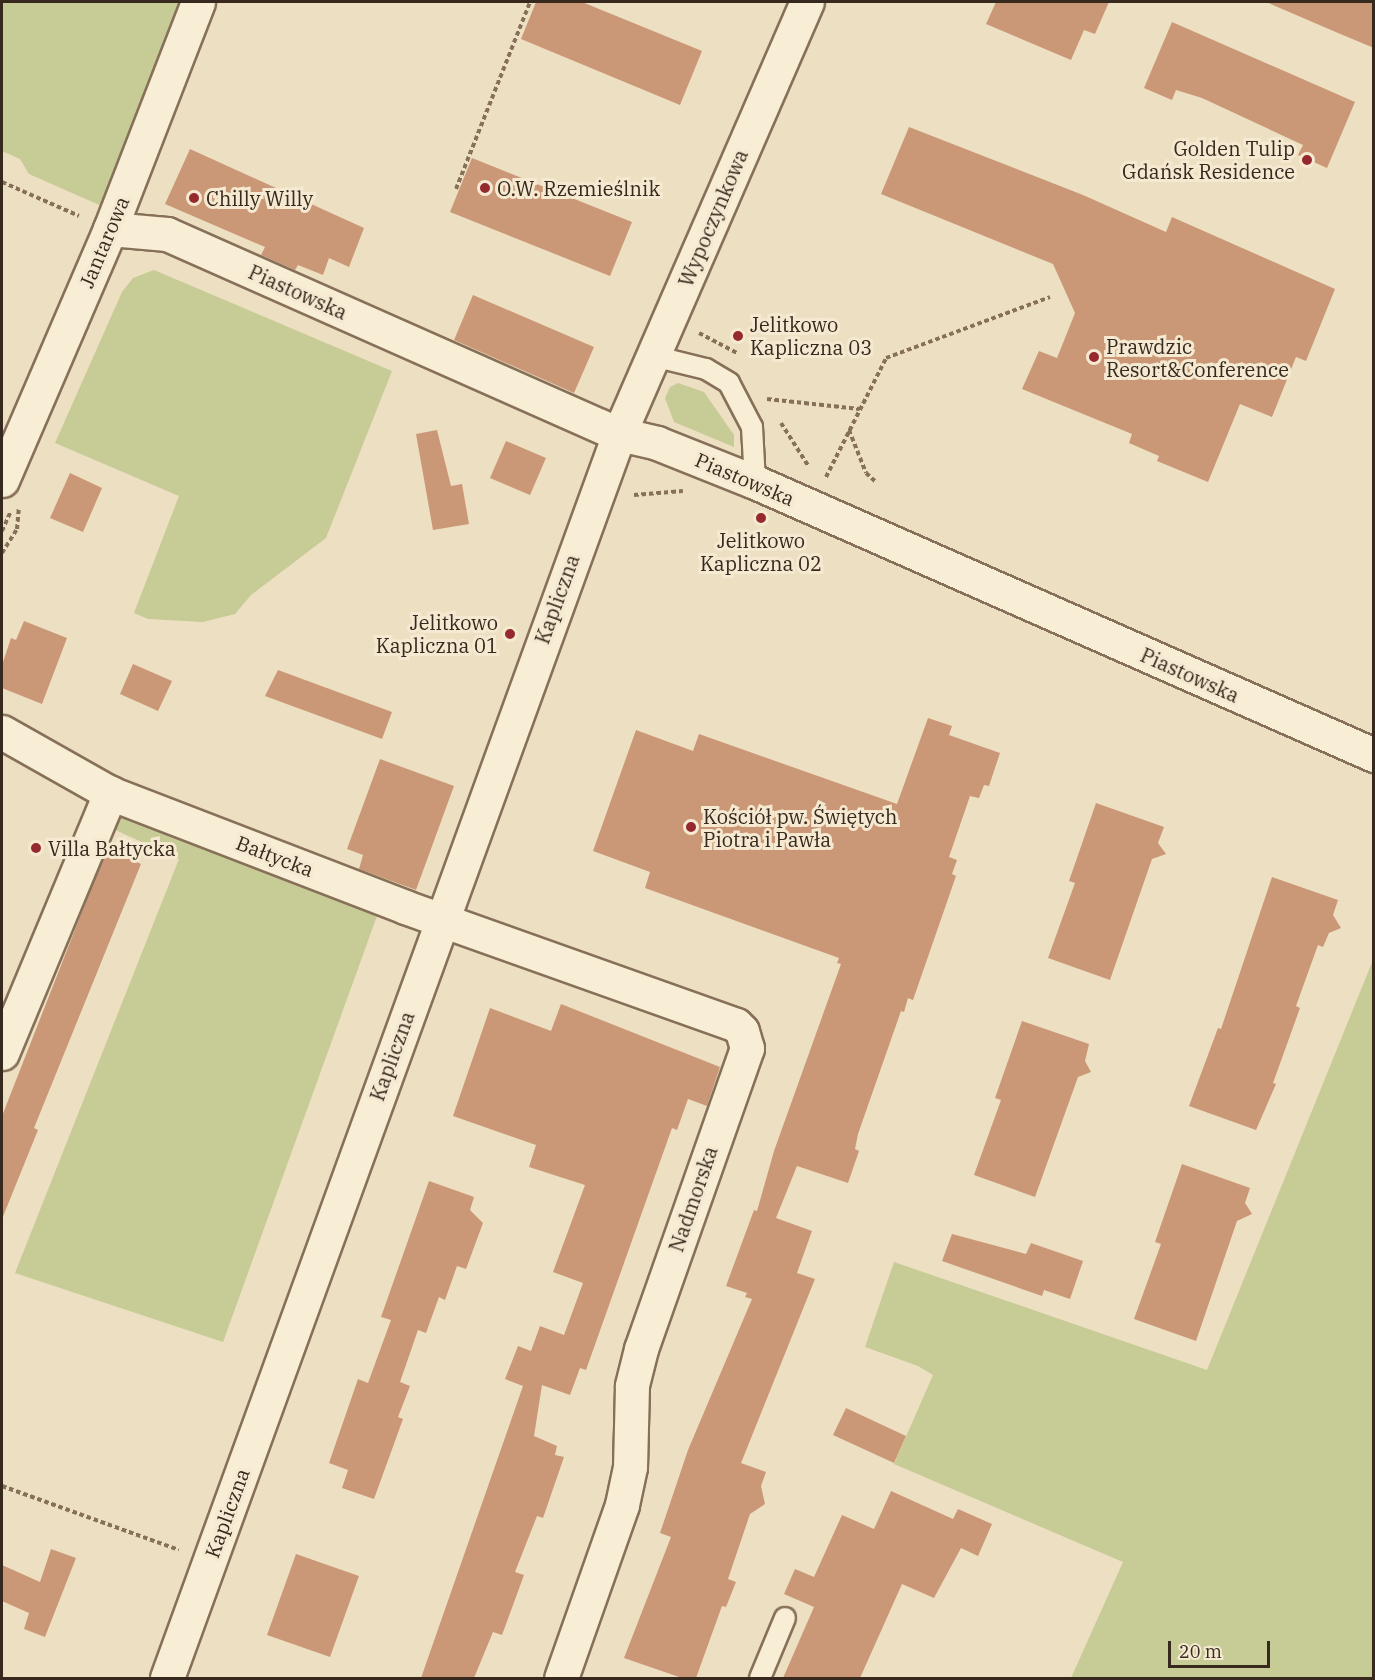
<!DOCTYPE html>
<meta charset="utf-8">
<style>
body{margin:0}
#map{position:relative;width:1375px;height:1680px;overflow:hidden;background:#eddfc1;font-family:"IBM Plex Serif",serif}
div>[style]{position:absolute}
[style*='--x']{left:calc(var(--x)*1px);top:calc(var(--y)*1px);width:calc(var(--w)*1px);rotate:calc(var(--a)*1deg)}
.green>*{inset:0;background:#c7cb96}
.building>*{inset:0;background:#cb9877}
.path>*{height:4px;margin-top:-2px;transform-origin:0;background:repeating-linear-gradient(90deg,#877059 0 4.5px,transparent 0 7.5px)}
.roads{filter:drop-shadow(2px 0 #877059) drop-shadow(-2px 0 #877059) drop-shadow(0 2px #877059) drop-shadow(0 -2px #877059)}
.lane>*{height:20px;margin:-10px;padding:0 10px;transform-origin:10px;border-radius:10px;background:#f8edd5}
.street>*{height:33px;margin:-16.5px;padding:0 16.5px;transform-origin:16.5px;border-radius:16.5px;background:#f8edd5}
.secondary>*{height:33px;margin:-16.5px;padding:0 16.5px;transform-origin:16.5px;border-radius:16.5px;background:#f8edd5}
.dots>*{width:16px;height:16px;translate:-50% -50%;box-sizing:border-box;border:3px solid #f5ead1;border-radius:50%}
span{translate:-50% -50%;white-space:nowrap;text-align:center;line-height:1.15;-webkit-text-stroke:6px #f5ead1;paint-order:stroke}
.poi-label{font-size:20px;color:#37291d}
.right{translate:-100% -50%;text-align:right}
.left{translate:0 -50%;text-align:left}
.street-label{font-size:20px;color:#37291d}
.frame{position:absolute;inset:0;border:3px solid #37291d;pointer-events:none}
.scale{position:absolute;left:1168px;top:1641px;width:102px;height:27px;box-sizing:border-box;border:3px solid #37291d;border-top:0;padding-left:8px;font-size:18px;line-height:21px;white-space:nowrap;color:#37291d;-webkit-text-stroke:4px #f5ead1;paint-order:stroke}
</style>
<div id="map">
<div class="green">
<div style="clip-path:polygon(2px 2px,184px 2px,106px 208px,29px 174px,20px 159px,2px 151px)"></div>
<div style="clip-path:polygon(154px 270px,392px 371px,326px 538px,251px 595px,235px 614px,203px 622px,148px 619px,134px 613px,179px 496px,55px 443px,122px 292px,133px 278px)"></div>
<div style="clip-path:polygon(678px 383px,704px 392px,734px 435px,734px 447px,674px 422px,665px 398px,670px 387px)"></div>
<div style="clip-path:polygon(118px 812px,377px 916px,223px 1342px,15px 1273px,179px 859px,111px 828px)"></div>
<div style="clip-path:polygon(1373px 960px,1373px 1678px,1071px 1678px,1123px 1562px,894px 1464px,933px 1375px,918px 1366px,865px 1347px,894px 1262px,1207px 1370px)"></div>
</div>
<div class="building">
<div style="clip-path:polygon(536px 2px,582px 2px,702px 51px,680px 105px,521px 39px)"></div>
<div style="clip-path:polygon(996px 2px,1109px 2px,1095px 34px,1084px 30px,1071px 60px,986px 24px)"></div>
<div style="clip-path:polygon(1266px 2px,1374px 2px,1374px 48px,1338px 33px)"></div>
<div style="clip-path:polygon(1172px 22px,1355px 102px,1327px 168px,1298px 155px,1303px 145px,1202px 98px,1176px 90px,1172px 100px,1144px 88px)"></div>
<div style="clip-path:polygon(909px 127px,1083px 195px,1166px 232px,1172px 217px,1335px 289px,1306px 361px,1296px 357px,1272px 417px,1240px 404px,1208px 482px,1157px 461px,1159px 456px,1129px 443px,1132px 434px,1022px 389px,1039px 351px,1057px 358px,1075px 313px,1053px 264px,881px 194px)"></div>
<div style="clip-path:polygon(190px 149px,364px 228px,349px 267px,329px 258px,323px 275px,298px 265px,295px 270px,261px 255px,265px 247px,165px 204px)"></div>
<div style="clip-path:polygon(472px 158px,632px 222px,610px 276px,450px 212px)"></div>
<div style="clip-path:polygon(473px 295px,594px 347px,574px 393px,454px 340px)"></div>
<div style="clip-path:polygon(437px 430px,451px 486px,462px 484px,469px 524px,433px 530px,416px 434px)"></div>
<div style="clip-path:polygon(506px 441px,546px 458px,530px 495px,490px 478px)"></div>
<div style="clip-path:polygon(70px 473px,102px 488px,83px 532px,50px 518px)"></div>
<div style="clip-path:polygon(24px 621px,67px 638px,42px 704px,2px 688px,2px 665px,11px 638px,16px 640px)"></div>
<div style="clip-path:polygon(133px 664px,172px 681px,158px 711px,120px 694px)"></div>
<div style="clip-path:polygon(278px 670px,392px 712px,382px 739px,265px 696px)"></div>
<div style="clip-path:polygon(928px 718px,952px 726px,949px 735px,1000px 753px,989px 786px,984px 785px,979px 798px,970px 796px,949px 857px,957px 860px,952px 874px,956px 876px,913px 1000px,908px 998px,904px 1012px,901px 1011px,858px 1134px,855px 1149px,859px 1151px,848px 1183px,797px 1166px,776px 1218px,812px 1231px,797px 1273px,815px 1279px,741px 1463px,766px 1472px,761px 1486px,765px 1504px,750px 1514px,728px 1579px,736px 1582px,726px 1607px,722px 1606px,696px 1678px,682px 1678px,624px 1658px,671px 1537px,660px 1533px,688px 1450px,752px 1299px,745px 1297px,747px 1293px,726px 1286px,754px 1210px,757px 1211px,774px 1151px,841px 964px,837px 963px,839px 958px,645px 888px,650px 872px,593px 851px,636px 730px,693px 751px,699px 734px,897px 804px)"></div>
<div style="clip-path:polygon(380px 759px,454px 786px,416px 890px,359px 869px,363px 855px,347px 849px)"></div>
<div style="clip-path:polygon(1096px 803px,1164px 827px,1158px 843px,1166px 854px,1152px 859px,1110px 980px,1048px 958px,1075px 883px,1069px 881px)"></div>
<div style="clip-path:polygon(107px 848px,141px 864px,34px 1128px,38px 1130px,2px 1219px,2px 1116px)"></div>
<div style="clip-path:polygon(1272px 877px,1338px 900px,1333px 915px,1341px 928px,1329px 933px,1323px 947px,1318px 945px,1296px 1006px,1300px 1008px,1273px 1083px,1276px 1084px,1256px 1130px,1189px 1106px,1218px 1028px,1221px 1029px)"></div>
<div style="clip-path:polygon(561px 1004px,720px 1067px,707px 1106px,688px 1099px,677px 1130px,672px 1128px,586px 1370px,580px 1368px,570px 1395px,542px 1385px,534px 1436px,557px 1446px,555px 1455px,564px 1457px,543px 1518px,537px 1516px,515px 1572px,524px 1575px,502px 1635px,493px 1632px,474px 1678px,421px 1678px,523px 1386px,505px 1379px,518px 1346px,531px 1351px,540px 1326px,564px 1335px,583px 1283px,553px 1272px,585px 1185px,529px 1167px,536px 1145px,453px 1116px,490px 1008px,551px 1031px)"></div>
<div style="clip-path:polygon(1022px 1021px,1089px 1044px,1085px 1061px,1091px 1072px,1078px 1077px,1035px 1197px,974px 1175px,1001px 1100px,995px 1098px)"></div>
<div style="clip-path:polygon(1182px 1164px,1250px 1188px,1245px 1203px,1252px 1214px,1237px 1221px,1196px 1341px,1134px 1319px,1161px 1244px,1155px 1242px)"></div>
<div style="clip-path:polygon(429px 1181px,474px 1197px,470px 1210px,483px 1223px,466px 1269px,457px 1266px,445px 1300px,439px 1297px,426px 1333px,418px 1330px,400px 1382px,410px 1386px,398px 1417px,403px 1419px,374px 1499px,342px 1488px,348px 1470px,329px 1463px,358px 1379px,368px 1383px,391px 1320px,381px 1317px)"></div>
<div style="clip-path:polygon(952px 1234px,1026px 1254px,1031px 1243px,1083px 1261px,1070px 1299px,1044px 1290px,1042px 1296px,942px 1261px)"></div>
<div style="clip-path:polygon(846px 1408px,906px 1436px,894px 1463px,833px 1435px)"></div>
<div style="clip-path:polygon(891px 1491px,953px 1519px,958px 1509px,992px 1524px,978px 1556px,961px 1548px,934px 1598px,902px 1584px,860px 1678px,783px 1678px,814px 1607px,784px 1594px,795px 1569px,814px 1577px,842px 1515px,874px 1529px)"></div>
<div style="clip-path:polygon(51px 1549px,76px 1558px,45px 1637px,24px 1629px,29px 1613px,2px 1601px,2px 1565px,40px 1582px)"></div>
<div style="clip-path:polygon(296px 1554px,359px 1576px,330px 1657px,267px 1635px)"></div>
</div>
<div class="path">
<div style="--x:2;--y:182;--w:84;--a:23.8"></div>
<div style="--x:456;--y:189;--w:201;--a:-68.4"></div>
<div style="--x:699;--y:333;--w:43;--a:27.8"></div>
<div style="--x:767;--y:399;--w:93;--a:6.2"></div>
<div style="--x:781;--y:423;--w:52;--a:57.5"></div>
<div style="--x:849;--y:430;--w:46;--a:68.4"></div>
<div style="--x:866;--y:473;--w:13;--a:42"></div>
<div style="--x:826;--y:477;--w:133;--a:-63.2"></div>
<div style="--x:886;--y:358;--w:175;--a:-20.4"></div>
<div style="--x:634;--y:495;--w:49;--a:-4.7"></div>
<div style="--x:2;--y:531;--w:20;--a:-66"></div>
<div style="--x:2;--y:553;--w:28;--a:-58"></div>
<div style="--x:17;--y:529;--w:21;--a:-85"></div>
<div style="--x:2;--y:1486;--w:188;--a:19.9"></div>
</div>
<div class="roads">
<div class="lane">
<div style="--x:653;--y:356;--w:55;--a:13.8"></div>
<div style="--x:706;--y:369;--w:27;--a:31"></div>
<div style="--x:729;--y:383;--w:50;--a:62.4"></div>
<div style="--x:752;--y:427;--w:55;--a:86.9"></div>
<div style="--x:760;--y:1678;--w:65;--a:-67.4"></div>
</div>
<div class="street">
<div style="--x:110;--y:229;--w:57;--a:5"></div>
<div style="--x:167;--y:234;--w:494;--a:23.9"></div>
<div style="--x:619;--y:434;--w:471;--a:-66.5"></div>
<div style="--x:2;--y:480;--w:273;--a:-66.7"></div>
<div style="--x:110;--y:229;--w:243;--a:-68.8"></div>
<div style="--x:2;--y:732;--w:124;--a:29.5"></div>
<div style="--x:110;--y:793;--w:316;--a:21.1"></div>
<div style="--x:405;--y:907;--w:351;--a:19.6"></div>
<div style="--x:736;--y:1025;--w:8;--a:45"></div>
<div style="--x:742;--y:1031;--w:18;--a:74"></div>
<div style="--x:747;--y:1048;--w:319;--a:109.4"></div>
<div style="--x:641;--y:1349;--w:38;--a:104"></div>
<div style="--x:632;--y:1386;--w:81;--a:91.4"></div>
<div style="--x:630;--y:1467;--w:39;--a:102"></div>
<div style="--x:622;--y:1505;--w:183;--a:109.4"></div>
<div style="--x:2;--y:1053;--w:282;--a:-67.4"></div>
</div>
<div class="secondary">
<div style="--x:167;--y:1678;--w:1324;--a:-70.03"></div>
<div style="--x:619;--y:434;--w:39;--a:13"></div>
<div style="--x:657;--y:443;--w:105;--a:21.7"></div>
<div style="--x:755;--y:482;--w:677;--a:23.8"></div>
</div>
</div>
<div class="dots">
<div style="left:1307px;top:160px;background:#95292d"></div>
<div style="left:485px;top:188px;background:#95292d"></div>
<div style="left:194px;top:198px;background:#95292d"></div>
<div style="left:738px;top:336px;background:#95292d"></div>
<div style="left:1094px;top:357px;background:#95292d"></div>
<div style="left:761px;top:518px;background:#95292d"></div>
<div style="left:510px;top:634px;background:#95292d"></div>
<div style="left:691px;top:827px;background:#95292d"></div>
<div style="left:36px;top:848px;background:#95292d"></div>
</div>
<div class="poi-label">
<span class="right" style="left:1295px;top:160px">Golden Tulip<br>Gdańsk Residence</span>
<span class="left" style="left:497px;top:188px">O.W. Rzemieślnik</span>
<span class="left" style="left:206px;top:198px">Chilly Willy</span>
<span class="left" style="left:750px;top:336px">Jelitkowo<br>Kapliczna 03</span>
<span class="left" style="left:1106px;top:358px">Prawdzic<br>Resort&amp;Conference</span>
<span style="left:761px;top:552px">Jelitkowo<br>Kapliczna 02</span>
<span class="right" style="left:498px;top:634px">Jelitkowo<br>Kapliczna 01</span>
<span class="left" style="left:703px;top:828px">Kościół pw. Świętych<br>Piotra i Pawła</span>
<span class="left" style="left:48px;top:848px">Villa Bałtycka</span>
</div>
<div class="street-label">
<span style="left:713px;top:218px;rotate:-67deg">Wypoczynkowa</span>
<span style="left:104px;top:242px;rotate:-67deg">Jantarowa</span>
<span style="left:298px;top:292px;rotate:24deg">Piastowska</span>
<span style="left:745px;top:479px;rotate:23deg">Piastowska</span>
<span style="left:557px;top:599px;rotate:-70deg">Kapliczna</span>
<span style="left:1190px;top:675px;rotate:24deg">Piastowska</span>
<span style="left:275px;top:856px;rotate:21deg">Bałtycka</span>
<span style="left:392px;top:1056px;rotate:-70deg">Kapliczna</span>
<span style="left:693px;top:1199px;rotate:-71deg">Nadmorska</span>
<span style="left:227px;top:1513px;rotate:-70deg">Kapliczna</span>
</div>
<div class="frame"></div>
<div class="scale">20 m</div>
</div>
